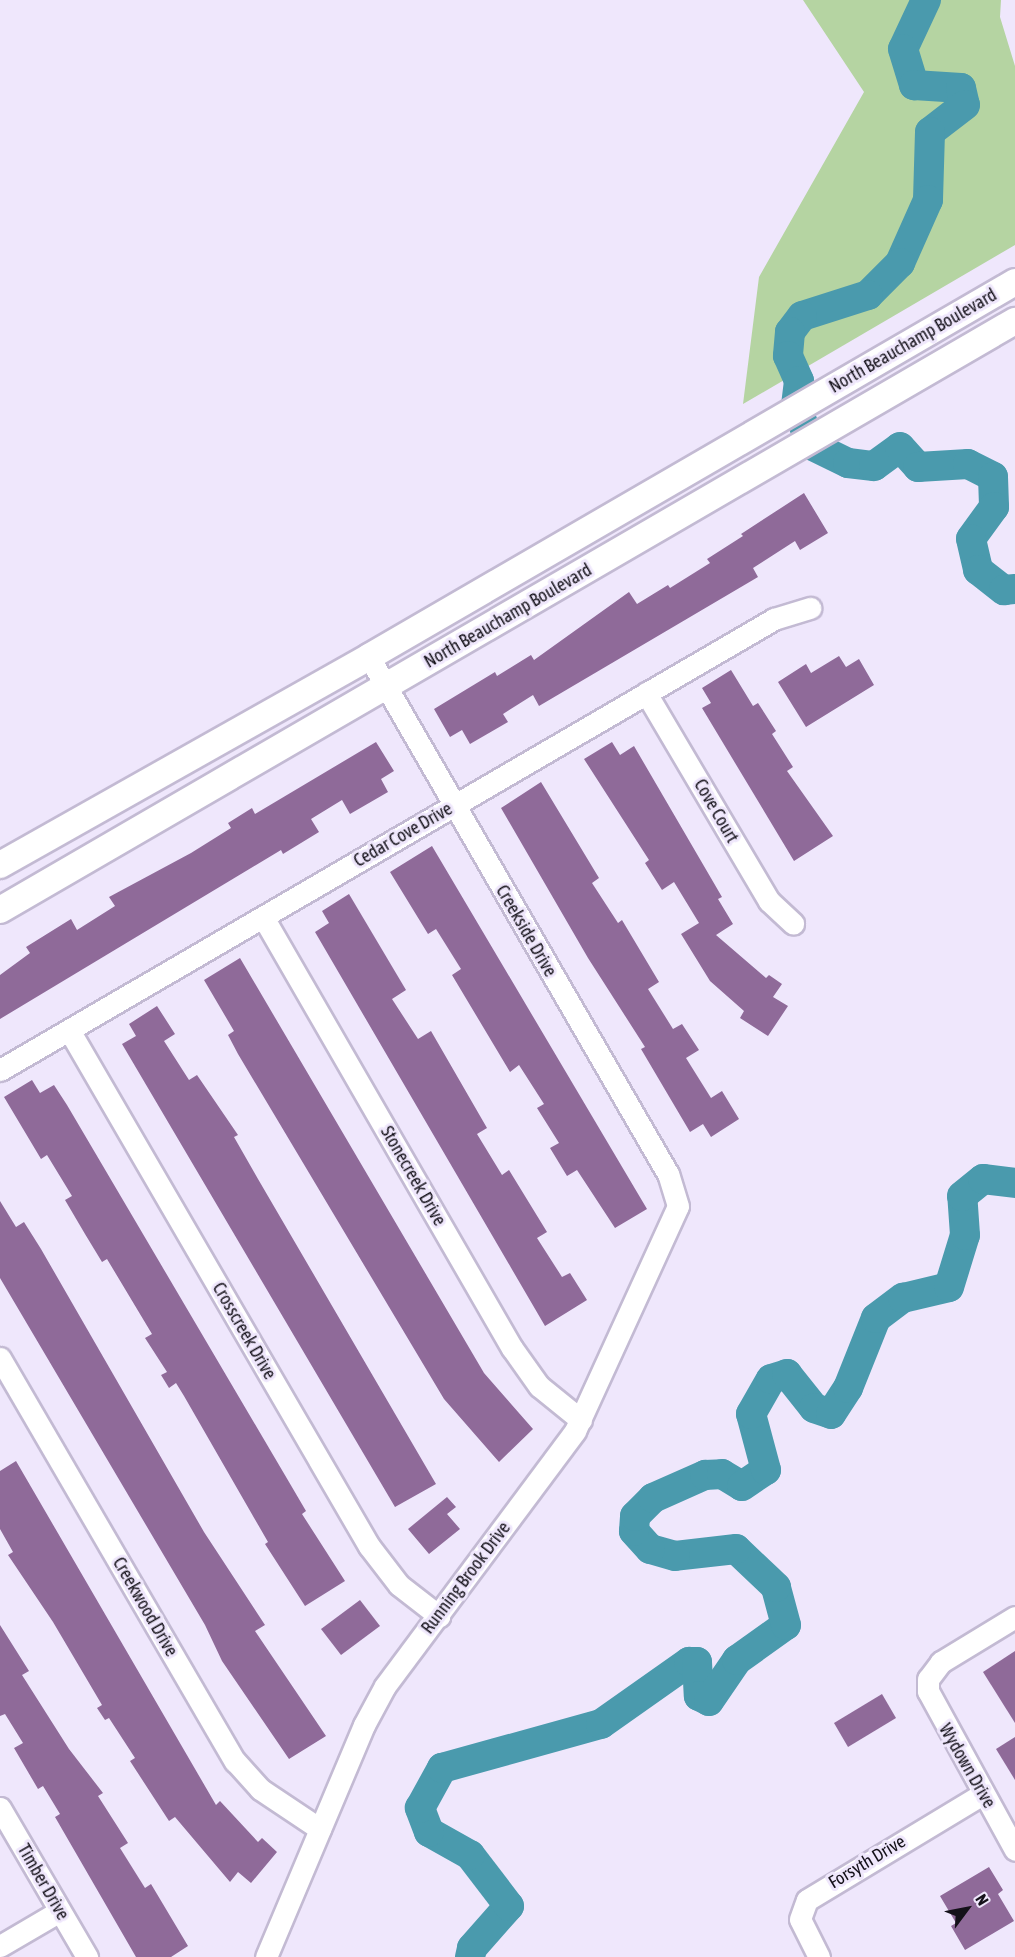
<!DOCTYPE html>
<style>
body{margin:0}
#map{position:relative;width:1015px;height:1957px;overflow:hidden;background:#efe7fc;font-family:"Asap Condensed",sans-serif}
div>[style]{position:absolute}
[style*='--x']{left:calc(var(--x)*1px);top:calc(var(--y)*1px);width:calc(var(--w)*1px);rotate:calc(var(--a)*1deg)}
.green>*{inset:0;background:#b5d4a2}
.river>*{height:30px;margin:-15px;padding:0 15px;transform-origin:15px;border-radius:15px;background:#4a9aad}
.building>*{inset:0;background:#8f6a99}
.roads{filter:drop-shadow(2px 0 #c3bad3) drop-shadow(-2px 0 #c3bad3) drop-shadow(0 2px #c3bad3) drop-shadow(0 -2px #c3bad3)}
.minor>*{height:21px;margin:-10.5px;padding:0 10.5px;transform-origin:10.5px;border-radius:10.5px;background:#fff}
.tertiary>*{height:26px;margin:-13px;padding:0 13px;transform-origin:13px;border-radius:13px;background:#fff}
span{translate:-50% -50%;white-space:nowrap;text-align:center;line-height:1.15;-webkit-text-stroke:6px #efe7fc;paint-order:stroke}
.street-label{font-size:18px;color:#141119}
.north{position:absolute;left:937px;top:1879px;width:60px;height:60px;-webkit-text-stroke:4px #efe7fc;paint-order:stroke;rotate:58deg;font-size:16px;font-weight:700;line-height:24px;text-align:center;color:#141119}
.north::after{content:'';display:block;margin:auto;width:21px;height:27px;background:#141119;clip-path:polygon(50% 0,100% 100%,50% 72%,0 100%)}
</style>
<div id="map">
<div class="green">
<div style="clip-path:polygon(803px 0,1001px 0,1000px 17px,1015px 66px,1015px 245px,743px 404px,759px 277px,864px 92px)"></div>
</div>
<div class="river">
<div style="--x:926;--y:0;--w:54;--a:115.1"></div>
<div style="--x:903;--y:49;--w:38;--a:73"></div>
<div style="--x:914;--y:85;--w:47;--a:3.7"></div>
<div style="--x:961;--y:88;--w:17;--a:77"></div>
<div style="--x:965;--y:105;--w:44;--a:142.4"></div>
<div style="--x:930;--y:132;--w:68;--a:91.7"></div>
<div style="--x:928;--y:200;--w:69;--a:114"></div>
<div style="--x:900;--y:263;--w:45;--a:135"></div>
<div style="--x:868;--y:295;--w:69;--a:162.3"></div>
<div style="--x:802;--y:316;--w:20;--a:127"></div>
<div style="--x:790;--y:332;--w:24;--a:95"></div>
<div style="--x:788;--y:356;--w:27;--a:66"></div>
<div style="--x:799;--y:381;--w:24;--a:97"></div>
<div style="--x:796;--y:405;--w:43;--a:69.4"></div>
<div style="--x:811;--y:445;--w:41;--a:25.9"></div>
<div style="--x:848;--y:463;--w:26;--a:7"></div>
<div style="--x:874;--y:466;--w:32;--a:-36"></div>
<div style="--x:900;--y:447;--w:27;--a:48"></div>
<div style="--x:918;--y:467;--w:50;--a:-3.4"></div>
<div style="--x:968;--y:464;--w:28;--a:27"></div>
<div style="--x:993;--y:477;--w:30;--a:88"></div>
<div style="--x:994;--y:507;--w:39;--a:126"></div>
<div style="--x:971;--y:539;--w:32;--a:77"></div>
<div style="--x:978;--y:570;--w:33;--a:38"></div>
<div style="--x:1004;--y:590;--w:11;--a:-5"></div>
<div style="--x:470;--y:1957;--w:9;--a:-77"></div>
<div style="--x:472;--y:1948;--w:56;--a:-48.6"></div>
<div style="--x:509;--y:1906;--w:64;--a:-127.4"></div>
<div style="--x:470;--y:1855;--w:47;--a:-150.7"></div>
<div style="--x:429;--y:1832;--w:26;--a:-111"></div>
<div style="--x:420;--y:1808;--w:46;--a:-61.2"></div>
<div style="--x:442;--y:1768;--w:165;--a:-15.5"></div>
<div style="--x:601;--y:1724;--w:108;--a:-35.2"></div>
<div style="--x:689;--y:1662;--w:8;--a:0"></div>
<div style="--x:697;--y:1662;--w:34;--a:87"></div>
<div style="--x:699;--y:1696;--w:11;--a:27"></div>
<div style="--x:709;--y:1701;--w:50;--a:-55.7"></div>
<div style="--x:737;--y:1660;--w:60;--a:-35.5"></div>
<div style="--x:786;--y:1625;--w:39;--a:-105"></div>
<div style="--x:776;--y:1587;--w:55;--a:-136.5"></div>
<div style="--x:736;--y:1549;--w:61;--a:173.5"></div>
<div style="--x:675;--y:1556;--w:26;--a:-164"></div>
<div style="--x:650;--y:1549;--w:24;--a:-132"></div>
<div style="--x:634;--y:1531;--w:15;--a:-86"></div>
<div style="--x:635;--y:1516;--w:25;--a:-45"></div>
<div style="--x:653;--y:1498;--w:57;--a:-23.9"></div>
<div style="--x:705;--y:1475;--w:17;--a:-3"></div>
<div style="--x:722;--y:1474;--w:23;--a:31"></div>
<div style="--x:742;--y:1486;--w:29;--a:-34"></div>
<div style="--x:766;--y:1470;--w:58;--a:-105"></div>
<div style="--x:751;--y:1414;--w:40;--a:-60.3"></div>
<div style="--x:771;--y:1379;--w:17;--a:-17"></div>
<div style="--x:787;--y:1374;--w:43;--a:51.5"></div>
<div style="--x:814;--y:1408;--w:18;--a:19"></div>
<div style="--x:831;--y:1414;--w:31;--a:-57"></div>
<div style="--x:848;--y:1388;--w:75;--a:-68.2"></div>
<div style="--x:876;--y:1318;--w:34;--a:-37"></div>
<div style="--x:903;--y:1298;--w:47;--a:-13.4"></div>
<div style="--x:949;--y:1287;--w:54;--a:-72.9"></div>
<div style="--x:965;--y:1235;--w:39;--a:-94"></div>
<div style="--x:962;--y:1196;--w:27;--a:-39"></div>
<div style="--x:983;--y:1179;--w:32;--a:7"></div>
</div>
<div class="building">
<div style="clip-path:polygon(804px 493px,828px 533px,800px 550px,795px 541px,753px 568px,758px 577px,539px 706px,533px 695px,503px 714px,508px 722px,470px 744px,462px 730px,450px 737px,434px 709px,495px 672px,497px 676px,531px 655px,534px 660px,629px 592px,637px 604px,668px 585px,670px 588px,710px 563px,707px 559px,743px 536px,741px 534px)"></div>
<div style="clip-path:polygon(839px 656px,846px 667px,859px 659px,874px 685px,806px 727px,778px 682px,806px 664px,811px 673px)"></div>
<div style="clip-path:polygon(731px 670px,753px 706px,758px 703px,776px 731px,772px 734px,793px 767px,787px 771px,833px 836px,794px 861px,702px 708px,711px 703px,702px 688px)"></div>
<div style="clip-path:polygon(376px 742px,394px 771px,381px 779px,388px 792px,350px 814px,342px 800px,311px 819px,319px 832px,283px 854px,281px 850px,0 1019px,0 975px,30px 953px,26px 947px,71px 919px,77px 930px,115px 906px,109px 897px,191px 853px,231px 828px,228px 823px,252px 808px,255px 814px)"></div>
<div style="clip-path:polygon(612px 742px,620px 755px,634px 746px,722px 897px,718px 899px,733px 924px,716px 935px,766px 978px,769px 975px,782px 984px,773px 997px,788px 1006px,768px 1036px,740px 1018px,744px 1011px,710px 981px,681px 934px,699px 923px,674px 882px,662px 890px,645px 863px,649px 860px,584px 759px)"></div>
<div style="clip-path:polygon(541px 782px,599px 878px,592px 883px,618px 923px,622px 920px,659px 982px,648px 989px,673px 1029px,682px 1024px,699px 1050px,686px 1058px,711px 1098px,722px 1091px,739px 1119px,711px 1137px,703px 1124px,690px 1132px,641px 1049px,645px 1047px,588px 958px,501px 808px)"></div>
<div style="clip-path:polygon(432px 846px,647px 1209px,615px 1228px,577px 1170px,567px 1176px,550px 1148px,559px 1143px,537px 1108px,544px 1104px,519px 1065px,510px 1072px,452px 975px,461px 969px,436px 929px,428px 934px,390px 872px)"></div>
<div style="clip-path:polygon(349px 894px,406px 990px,392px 999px,418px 1039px,431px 1031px,487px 1128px,477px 1134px,502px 1175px,509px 1170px,547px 1232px,537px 1238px,562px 1277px,570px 1273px,587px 1300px,545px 1326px,315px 932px,329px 923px,322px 911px)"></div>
<div style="clip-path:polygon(240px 958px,484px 1373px,533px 1429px,499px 1462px,444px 1399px,238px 1054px,228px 1035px,234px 1031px,204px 980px)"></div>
<div style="clip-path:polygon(157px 1006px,175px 1034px,164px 1041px,189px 1080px,197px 1075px,238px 1135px,234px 1137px,258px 1179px,436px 1484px,395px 1507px,122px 1044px,136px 1036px,129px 1024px)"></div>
<div style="clip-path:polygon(32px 1080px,40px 1093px,54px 1085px,67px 1105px,289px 1482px,306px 1511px,302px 1514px,345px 1581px,305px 1606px,265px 1544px,268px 1542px,184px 1396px,176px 1383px,169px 1388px,161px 1375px,167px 1372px,145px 1338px,152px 1334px,107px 1259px,102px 1262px,85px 1234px,65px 1200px,72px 1196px,47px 1155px,41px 1159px,4px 1097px)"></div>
<div style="clip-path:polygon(0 1201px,16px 1227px,24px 1222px,41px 1249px,204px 1532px,265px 1625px,255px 1631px,326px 1736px,289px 1759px,222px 1661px,205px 1625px,0 1278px)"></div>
<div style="clip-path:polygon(16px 1461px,216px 1805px,220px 1801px,258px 1842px,262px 1838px,277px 1852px,251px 1883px,238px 1872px,230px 1882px,175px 1817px,169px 1821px,130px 1761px,135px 1758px,109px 1718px,105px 1720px,97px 1708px,102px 1705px,53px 1622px,8px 1555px,13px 1552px,0 1529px,0 1471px)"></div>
<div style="clip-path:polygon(447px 1497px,456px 1507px,447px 1514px,460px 1529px,429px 1554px,408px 1529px)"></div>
<div style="clip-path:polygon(360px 1600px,380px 1626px,341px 1655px,321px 1629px)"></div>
<div style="clip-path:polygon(0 1625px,29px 1671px,22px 1675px,69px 1749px,103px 1793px,98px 1796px,128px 1843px,120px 1848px,145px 1888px,151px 1884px,188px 1946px,171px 1957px,136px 1957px,55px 1817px,60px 1814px,43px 1786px,38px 1789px,14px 1748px,23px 1743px,5px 1714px,0 1716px)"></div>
<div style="clip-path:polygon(1015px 1651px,1015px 1723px,983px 1672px)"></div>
<div style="clip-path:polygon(882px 1694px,896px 1718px,848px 1747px,834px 1723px)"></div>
<div style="clip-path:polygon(1015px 1737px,1015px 1780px,996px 1749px)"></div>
<div style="clip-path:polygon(989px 1867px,1003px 1890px,998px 1894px,1014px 1921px,965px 1950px,951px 1926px,956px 1923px,940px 1896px)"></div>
</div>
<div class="roads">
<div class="minor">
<div style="--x:646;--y:693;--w:242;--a:59.4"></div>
<div style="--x:769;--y:901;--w:33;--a:43"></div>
<div style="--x:263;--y:917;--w:498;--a:60"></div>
<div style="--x:512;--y:1348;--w:47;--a:54.6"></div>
<div style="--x:539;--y:1386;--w:54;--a:39"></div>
<div style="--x:69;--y:1030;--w:597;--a:59.83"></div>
<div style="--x:369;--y:1546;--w:49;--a:52.4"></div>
<div style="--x:399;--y:1585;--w:51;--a:37.8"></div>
<div style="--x:0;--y:1070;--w:896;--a:-30.23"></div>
<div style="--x:774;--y:619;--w:38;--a:-17"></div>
<div style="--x:0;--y:1358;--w:467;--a:59.8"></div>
<div style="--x:235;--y:1761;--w:38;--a:48"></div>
<div style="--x:260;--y:1789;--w:72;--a:33.7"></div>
<div style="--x:1015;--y:1617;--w:87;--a:148.7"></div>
<div style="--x:941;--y:1662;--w:21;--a:127"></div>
<div style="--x:928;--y:1679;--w:12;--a:90"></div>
<div style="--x:928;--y:1691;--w:181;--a:61.3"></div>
<div style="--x:0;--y:1808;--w:173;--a:59.7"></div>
<div style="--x:0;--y:1946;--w:69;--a:-30.3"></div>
<div style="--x:266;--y:1957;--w:252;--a:-67.1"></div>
<div style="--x:364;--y:1725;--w:44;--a:-61.7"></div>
<div style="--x:385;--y:1686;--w:318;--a:-53.3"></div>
<div style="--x:575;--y:1431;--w:247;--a:-65.4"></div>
<div style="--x:678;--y:1206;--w:34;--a:-107"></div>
<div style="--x:668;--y:1174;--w:597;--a:-120.04"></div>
<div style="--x:819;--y:1957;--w:42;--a:-116.6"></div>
<div style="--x:800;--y:1919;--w:20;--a:-70"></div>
<div style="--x:807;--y:1900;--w:205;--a:-31.1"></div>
</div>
<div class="tertiary">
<div style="--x:0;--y:865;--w:424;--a:-29.4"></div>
<div style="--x:369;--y:657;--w:747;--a:-30.13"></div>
<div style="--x:0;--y:910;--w:1174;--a:-30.13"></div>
</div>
</div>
<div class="street-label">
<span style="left:913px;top:341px;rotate:-30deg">North Beauchamp Boulevard</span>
<span style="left:508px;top:616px;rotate:-30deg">North Beauchamp Boulevard</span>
<span style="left:716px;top:811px;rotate:60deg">Cove Court</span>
<span style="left:403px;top:835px;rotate:-30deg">Cedar Cove Drive</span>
<span style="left:526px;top:931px;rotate:60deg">Creekside Drive</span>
<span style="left:413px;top:1176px;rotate:60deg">Stonecreek Drive</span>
<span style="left:244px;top:1331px;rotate:60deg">Crosscreek Drive</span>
<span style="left:466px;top:1578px;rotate:-53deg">Running Brook Drive</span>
<span style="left:145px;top:1607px;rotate:60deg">Creekwood Drive</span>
<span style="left:967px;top:1766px;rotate:60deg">Wydown Drive</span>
<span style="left:867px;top:1862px;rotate:-31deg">Forsyth Drive</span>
<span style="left:43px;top:1882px;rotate:60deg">Timber Drive</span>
</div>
<div class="north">N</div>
</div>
